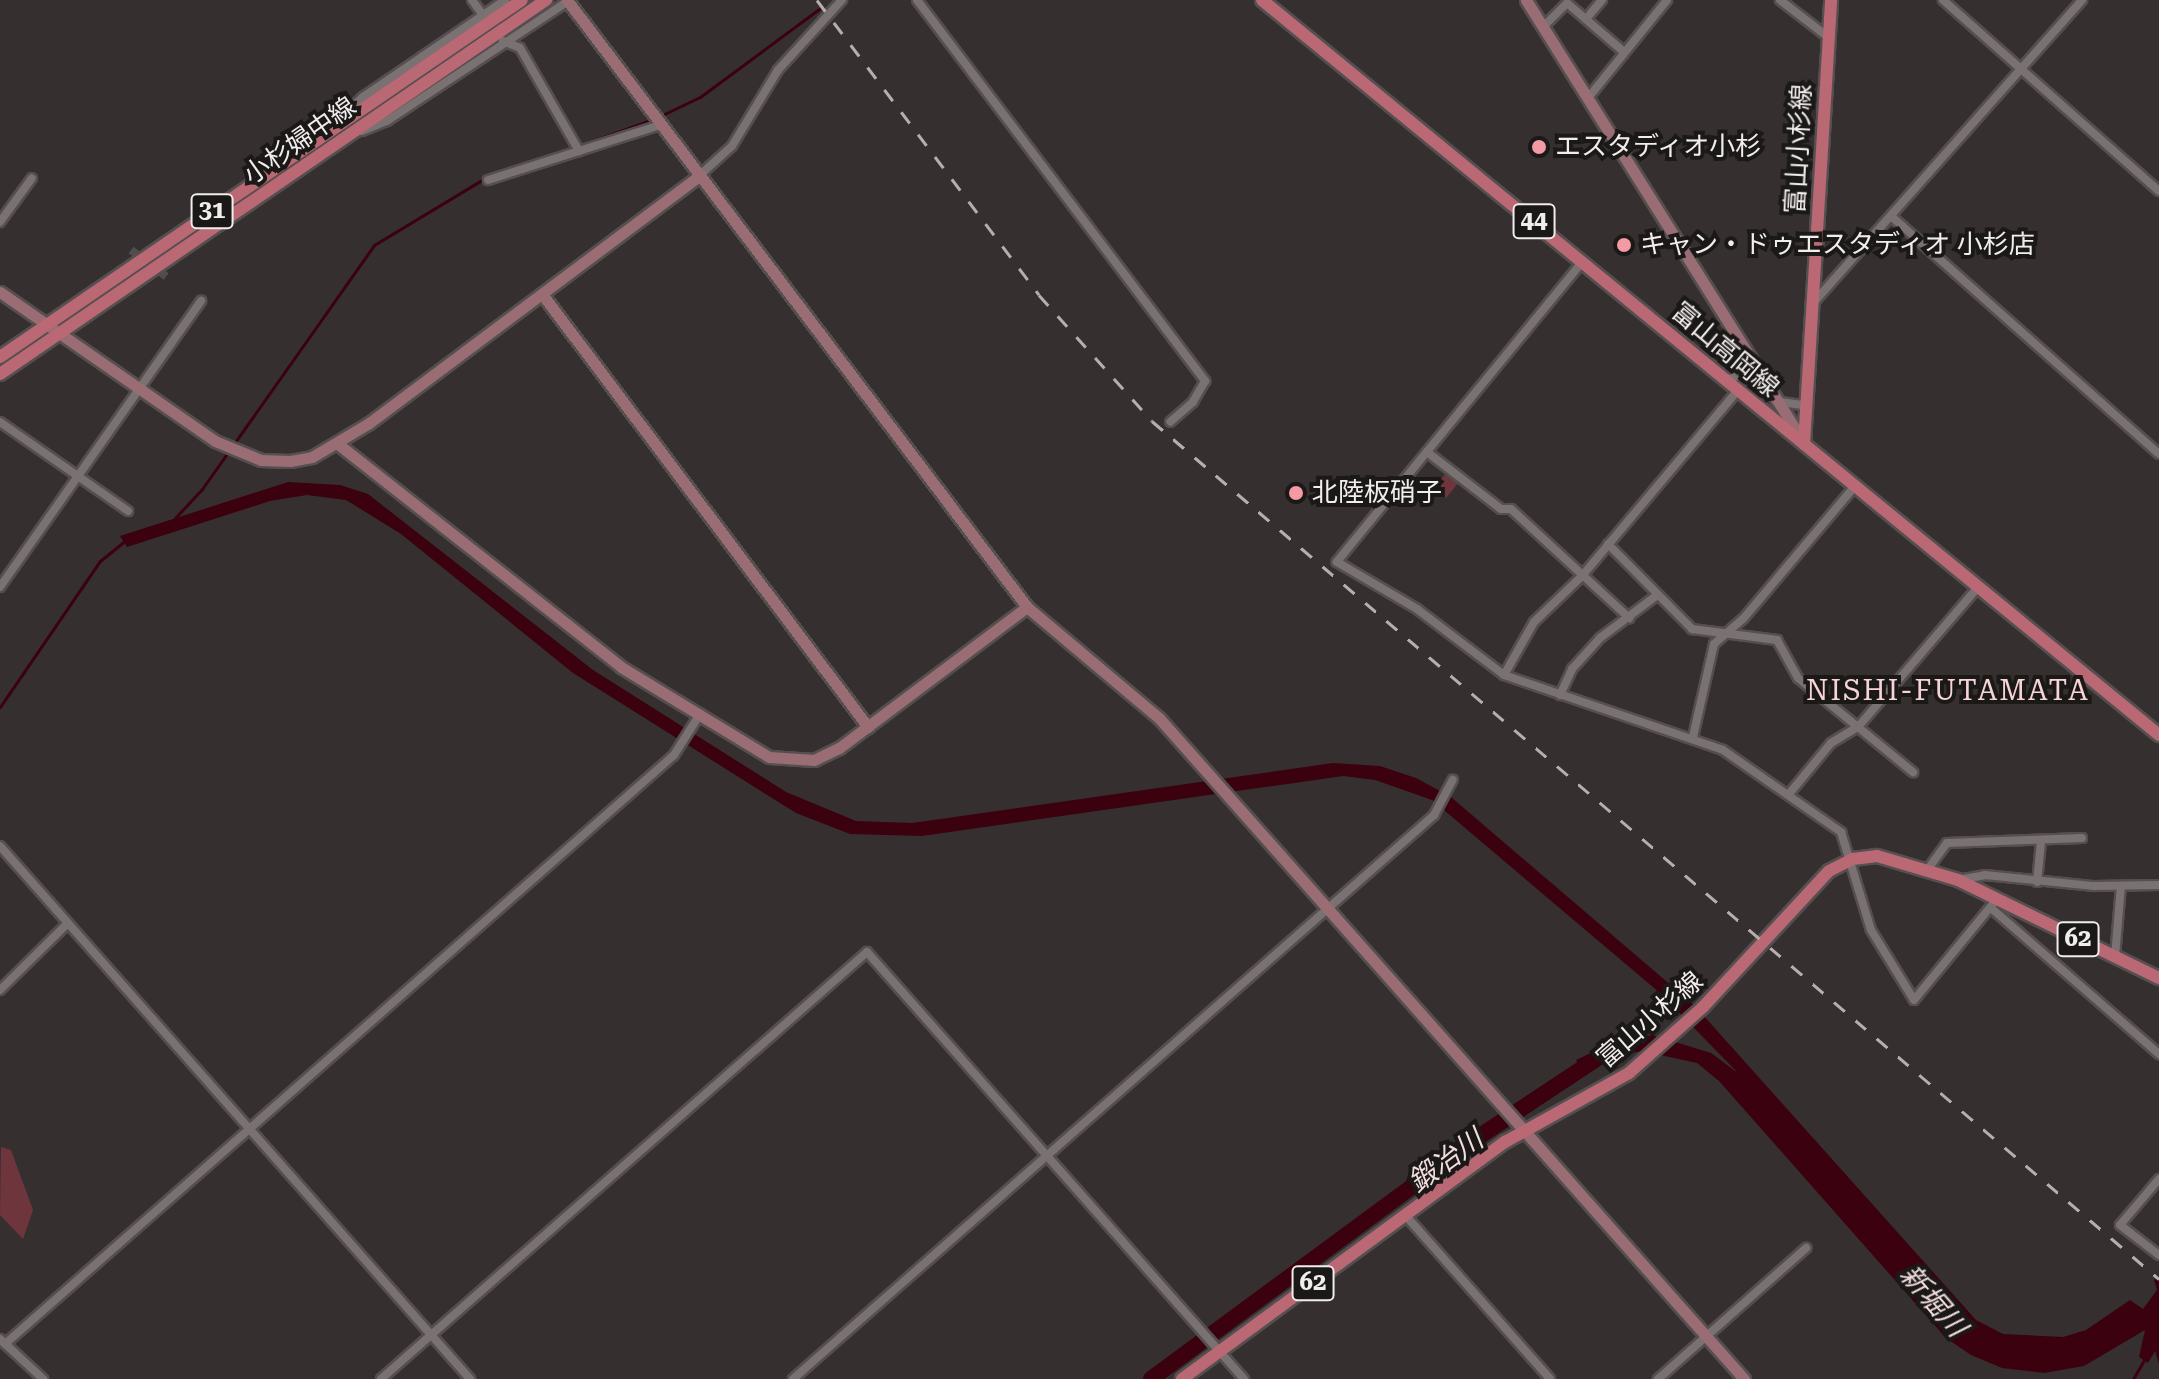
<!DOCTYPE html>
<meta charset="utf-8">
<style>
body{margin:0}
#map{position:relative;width:2159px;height:1379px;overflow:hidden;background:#362f2f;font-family:"Roboto Serif","Noto Sans JP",serif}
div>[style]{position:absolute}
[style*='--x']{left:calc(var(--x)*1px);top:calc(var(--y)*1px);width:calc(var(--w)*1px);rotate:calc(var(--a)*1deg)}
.green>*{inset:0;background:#6e363c}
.water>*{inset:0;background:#3b010f}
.stream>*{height:3px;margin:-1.5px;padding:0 1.5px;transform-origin:1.5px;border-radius:1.5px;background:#3b010f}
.river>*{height:16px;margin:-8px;padding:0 8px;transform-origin:8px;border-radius:8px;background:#3b010f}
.street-tunnel>*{height:8px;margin-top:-4px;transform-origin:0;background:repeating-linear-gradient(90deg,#524c4c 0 8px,transparent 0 12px)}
.roads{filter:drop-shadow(2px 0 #554f4f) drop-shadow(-2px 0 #554f4f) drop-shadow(0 2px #554f4f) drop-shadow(0 -2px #554f4f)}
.street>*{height:8px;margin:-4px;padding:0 4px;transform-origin:4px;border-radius:4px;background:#7a7172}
.secondary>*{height:11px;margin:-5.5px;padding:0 5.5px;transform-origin:5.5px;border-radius:5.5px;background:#9a6c73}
.primary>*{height:12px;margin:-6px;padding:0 6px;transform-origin:6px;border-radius:6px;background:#ba6873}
.rail>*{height:3px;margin-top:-1.5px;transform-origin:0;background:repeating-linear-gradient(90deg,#b5afaf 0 14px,transparent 0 28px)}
.dots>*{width:22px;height:22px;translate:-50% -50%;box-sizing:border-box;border:4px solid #1b1818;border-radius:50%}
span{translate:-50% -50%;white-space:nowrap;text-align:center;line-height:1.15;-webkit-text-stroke:8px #1b1818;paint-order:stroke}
.shield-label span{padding:2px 6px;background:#1b1818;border:2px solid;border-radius:6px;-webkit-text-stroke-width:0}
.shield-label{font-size:24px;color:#f2eded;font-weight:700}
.street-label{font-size:26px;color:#f2eded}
.poi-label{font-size:26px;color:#f2eded}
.left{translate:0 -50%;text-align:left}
.neighbourhood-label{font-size:28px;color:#f7d4d6;letter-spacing:2px}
.water-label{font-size:28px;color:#f2dcdd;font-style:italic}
</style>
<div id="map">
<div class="green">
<div style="clip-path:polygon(1447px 472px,1459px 482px,1446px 498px,1434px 488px)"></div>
<div style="clip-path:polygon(1px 1147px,11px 1150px,33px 1210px,23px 1239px,0 1215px)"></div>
</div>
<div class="water">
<div style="clip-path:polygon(288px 482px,340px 485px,368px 494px,593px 670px,786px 792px,856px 821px,912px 823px,1333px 763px,1380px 766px,1416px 778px,1451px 797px,1694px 1005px,1976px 1320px,2003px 1334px,2063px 1337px,2086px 1330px,2130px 1300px,2143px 1309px,2157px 1290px,2154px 1280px,2159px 1276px,2159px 1364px,2155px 1351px,2148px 1363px,2139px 1357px,2145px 1330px,2084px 1366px,2044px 1373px,2002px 1368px,1971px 1355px,1946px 1338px,1719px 1081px,1697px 1063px,1642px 1051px,1616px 1056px,1584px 1072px,1576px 1060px,1608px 1045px,1652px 1035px,1711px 1053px,1738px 1073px,1660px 993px,1432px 800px,1375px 780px,1343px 776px,922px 836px,850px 834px,796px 813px,573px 673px,401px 534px,346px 500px,307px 495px,270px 501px,127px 547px,120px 536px)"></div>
</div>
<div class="stream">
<div style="--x:658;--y:117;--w:47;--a:-25.5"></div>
<div style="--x:700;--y:97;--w:148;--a:-36.5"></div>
<div style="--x:553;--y:155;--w:104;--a:-19.7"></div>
<div style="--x:175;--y:518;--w:40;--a:-47"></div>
<div style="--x:202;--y:489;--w:299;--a:-54.8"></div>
<div style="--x:374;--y:245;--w:130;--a:-31.1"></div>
<div style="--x:0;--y:707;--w:177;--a:-55.6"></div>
<div style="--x:100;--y:561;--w:33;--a:-39"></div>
<div style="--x:2133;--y:1379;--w:24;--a:-60"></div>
</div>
<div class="river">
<div style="--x:1151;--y:1379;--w:413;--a:-36.4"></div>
<div style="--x:1483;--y:1134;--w:138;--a:-33.5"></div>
</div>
<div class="street-tunnel">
<div style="--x:131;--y:250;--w:45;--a:36.9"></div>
</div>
<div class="roads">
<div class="street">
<div style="--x:472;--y:0;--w:19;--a:54"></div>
<div style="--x:917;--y:0;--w:478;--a:52.9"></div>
<div style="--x:1205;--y:381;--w:24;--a:120"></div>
<div style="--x:1193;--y:402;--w:30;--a:139"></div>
<div style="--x:1780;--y:0;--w:61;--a:37.6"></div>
<div style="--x:1943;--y:0;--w:288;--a:41.5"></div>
<div style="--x:1586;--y:19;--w:25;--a:-50"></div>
<div style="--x:1543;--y:27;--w:34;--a:-45"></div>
<div style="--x:1567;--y:3;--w:75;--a:40.7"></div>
<div style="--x:503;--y:41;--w:18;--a:22"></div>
<div style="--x:520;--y:48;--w:119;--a:60.2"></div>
<div style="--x:1588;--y:98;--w:126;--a:-51.1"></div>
<div style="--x:339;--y:120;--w:33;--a:-44"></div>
<div style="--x:363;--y:97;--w:172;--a:-34.3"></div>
<div style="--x:362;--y:131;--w:27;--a:-22"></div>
<div style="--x:387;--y:121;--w:219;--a:-33.5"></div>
<div style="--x:700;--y:175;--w:43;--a:-42.2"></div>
<div style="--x:732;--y:146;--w:89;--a:-58.8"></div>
<div style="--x:778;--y:70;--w:95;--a:-47.6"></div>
<div style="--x:488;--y:180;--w:181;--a:-17.7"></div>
<div style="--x:1891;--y:216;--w:358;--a:41.6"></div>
<div style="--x:0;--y:222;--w:54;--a:-54"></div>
<div style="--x:1583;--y:261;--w:389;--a:129.3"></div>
<div style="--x:1337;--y:562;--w:93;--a:30.4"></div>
<div style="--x:1417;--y:609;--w:109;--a:37.2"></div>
<div style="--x:1504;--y:675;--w:231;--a:18.9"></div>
<div style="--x:1723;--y:750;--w:144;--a:34.8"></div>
<div style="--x:1841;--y:832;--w:102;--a:73"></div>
<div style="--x:1871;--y:930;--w:82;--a:58.4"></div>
<div style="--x:1914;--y:1000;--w:131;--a:-50.6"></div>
<div style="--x:1814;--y:302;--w:404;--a:-48.4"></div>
<div style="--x:1727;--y:380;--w:16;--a:-22"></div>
<div style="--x:1742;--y:374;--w:18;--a:-61"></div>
<div style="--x:1781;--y:402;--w:21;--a:8"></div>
<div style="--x:1802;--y:405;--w:6;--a:-51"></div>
<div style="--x:0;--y:422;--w:156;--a:34.8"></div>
<div style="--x:1427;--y:452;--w:93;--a:37.6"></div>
<div style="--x:1501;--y:509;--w:10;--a:0"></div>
<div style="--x:1511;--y:509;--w:161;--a:42.7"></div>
<div style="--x:1608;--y:544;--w:120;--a:45.3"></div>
<div style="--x:1692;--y:629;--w:86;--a:7.4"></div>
<div style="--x:1777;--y:640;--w:43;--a:61.1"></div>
<div style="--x:1798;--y:678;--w:149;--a:39.3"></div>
<div style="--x:0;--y:587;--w:350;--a:-54.9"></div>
<div style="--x:1504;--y:675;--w:61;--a:-60.5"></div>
<div style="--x:1534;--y:622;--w:66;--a:-43.8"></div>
<div style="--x:1582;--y:576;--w:244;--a:-50"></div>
<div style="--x:1560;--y:695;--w:29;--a:-65"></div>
<div style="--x:1572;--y:669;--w:42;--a:-47.9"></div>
<div style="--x:1600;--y:638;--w:70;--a:-36.9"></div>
<div style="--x:1693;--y:737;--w:95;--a:-77.3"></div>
<div style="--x:1714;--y:644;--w:38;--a:-41"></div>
<div style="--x:1743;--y:619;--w:174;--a:-49.9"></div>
<div style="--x:1789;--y:794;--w:66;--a:-50.5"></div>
<div style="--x:1831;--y:743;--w:31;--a:-31"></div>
<div style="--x:1858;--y:727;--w:184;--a:-49.4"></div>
<div style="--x:0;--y:846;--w:711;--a:48.59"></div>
<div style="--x:1928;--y:869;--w:32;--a:-54"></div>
<div style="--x:1947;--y:843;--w:135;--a:-2.1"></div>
<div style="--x:1958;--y:880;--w:27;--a:-10"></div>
<div style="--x:1985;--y:875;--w:110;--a:5.8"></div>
<div style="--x:2094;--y:886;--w:65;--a:-0.9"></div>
<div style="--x:2037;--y:882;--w:40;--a:-84.3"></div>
<div style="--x:1991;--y:908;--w:223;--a:41"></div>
<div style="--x:2115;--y:957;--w:71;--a:-85.2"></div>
<div style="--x:0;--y:990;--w:95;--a:-44.6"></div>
<div style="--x:2159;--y:1179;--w:60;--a:130.3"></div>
<div style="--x:2120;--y:1225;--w:49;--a:37.6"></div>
<div style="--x:1406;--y:1216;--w:217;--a:48.5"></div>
<div style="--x:0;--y:1339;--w:59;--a:42.9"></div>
<div style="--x:5;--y:1344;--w:891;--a:-41.36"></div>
<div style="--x:674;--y:755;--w:49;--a:-57.6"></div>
<div style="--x:381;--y:1379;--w:647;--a:-41.3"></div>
<div style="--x:867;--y:952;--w:570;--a:48.56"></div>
<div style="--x:793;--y:1379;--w:854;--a:-41.34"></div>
<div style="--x:1434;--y:815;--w:40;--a:-62"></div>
<div style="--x:1658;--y:1379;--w:198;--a:-41.5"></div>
</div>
<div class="secondary">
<div style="--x:567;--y:0;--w:762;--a:52.84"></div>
<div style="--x:1027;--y:607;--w:172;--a:40.1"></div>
<div style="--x:1159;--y:718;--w:883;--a:48.49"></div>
<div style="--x:1526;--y:0;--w:523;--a:57.89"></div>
<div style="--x:0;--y:292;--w:262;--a:34.7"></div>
<div style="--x:215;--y:441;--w:50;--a:22.4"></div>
<div style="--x:261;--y:460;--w:29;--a:2"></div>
<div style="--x:290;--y:461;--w:22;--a:-10"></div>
<div style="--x:312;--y:457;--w:66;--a:-30.8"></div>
<div style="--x:369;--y:423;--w:414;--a:-36.8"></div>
<div style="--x:542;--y:294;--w:542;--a:53.02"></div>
<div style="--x:338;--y:444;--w:360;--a:38.2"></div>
<div style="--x:621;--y:667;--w:173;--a:31.3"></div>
<div style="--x:769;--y:757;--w:45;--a:3.8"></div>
<div style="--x:814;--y:760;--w:28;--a:-26"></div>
<div style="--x:839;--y:748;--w:235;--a:-36.9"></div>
</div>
<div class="primary">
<div style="--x:1262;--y:0;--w:1160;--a:39.33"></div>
<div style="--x:0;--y:357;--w:632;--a:-34.37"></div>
<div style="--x:0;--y:374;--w:662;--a:-34.41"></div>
<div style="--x:1804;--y:444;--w:445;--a:-86.5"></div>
<div style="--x:1182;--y:1379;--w:401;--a:-36.3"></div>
<div style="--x:1505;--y:1142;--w:142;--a:-29.1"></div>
<div style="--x:1629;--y:1073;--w:99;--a:-41.7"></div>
<div style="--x:1703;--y:1007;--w:185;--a:-47.2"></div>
<div style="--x:1829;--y:871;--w:27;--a:-27"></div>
<div style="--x:1853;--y:859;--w:24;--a:-7"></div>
<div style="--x:1877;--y:856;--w:84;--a:16.5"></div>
<div style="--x:1958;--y:880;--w:224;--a:26"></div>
</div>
</div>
<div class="rail">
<div style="--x:817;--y:0;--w:369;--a:53"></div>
<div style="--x:1039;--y:295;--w:169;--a:48.1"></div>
<div style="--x:1152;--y:421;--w:1323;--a:40.43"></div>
</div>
<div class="dots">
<div style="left:1539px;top:147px;background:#f49aa2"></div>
<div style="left:1624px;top:245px;background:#f49aa2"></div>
<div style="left:1296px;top:493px;background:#f49aa2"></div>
</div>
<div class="shield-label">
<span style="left:212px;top:211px">31</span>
<span style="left:1534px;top:221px">44</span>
<span style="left:2078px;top:939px">62</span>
<span style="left:1313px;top:1283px">62</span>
</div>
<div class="street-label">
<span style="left:300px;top:141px;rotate:-35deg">小杉婦中線</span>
<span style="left:1799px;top:149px;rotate:-87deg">富山小杉線</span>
<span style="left:1725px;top:350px;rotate:40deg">富山高岡線</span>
<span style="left:1650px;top:1020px;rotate:-41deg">富山小杉線</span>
</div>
<div class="poi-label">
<span class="left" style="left:1555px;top:147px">エスタディオ小杉</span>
<span class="left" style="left:1640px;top:245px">キャン・ドゥエスタディオ 小杉店</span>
<span class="left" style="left:1312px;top:493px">北陸板硝子</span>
</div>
<div class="neighbourhood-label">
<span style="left:1948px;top:691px">NISHI-FUTAMATA</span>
</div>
<div class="water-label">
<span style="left:1446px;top:1161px;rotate:-36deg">鍛冶川</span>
<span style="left:1933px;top:1301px;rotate:49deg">新堀川</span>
</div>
</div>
